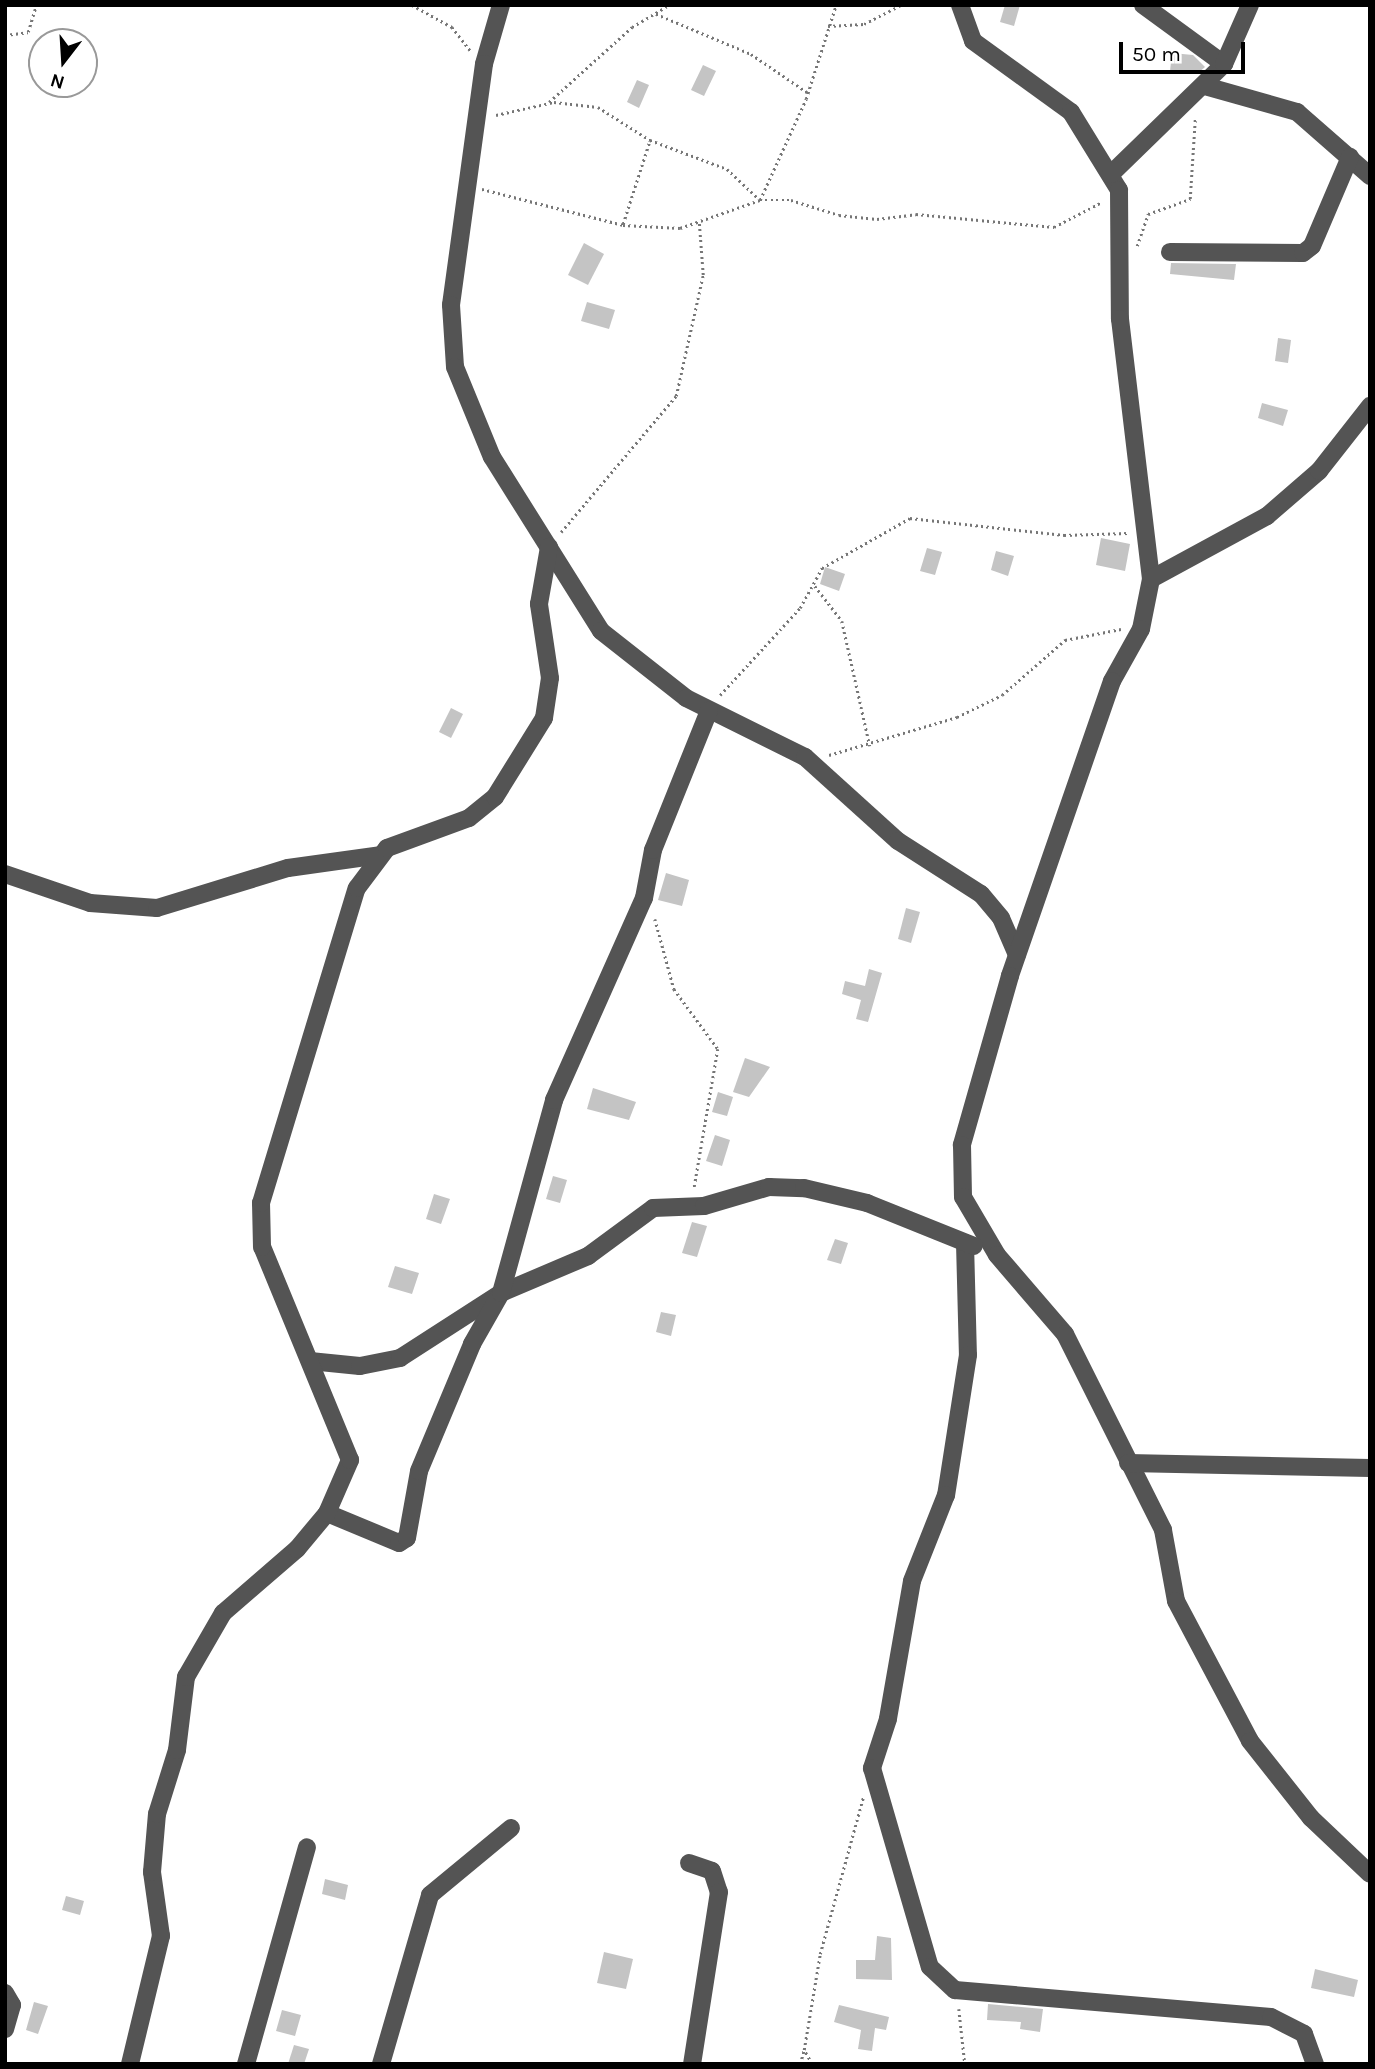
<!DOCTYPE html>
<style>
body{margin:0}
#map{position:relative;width:1375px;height:2069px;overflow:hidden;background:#fff;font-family:Karla,sans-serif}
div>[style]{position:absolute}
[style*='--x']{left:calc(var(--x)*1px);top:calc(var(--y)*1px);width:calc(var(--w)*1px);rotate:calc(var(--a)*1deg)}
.building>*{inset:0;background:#c4c4c4}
.path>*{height:2.5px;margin-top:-1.25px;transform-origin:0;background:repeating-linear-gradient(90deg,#767676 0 2px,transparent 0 5.5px)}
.minor>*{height:18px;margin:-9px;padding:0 9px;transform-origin:9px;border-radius:9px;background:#545454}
span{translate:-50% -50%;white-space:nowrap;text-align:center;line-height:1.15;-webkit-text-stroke:5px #fff;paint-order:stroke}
.frame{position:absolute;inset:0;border:7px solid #000;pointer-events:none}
.north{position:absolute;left:28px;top:28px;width:70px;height:70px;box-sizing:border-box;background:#fff;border:2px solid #999;border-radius:50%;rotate:197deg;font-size:19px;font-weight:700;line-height:28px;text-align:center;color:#000}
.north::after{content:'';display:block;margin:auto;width:24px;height:32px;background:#000;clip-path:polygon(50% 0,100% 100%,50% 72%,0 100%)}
.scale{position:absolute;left:1119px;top:42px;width:126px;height:32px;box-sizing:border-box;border:4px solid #000;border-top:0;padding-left:9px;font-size:21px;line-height:24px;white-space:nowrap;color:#000;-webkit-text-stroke:5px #fff;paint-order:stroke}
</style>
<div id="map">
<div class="building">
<div style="clip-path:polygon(1005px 5px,1020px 5px,1014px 26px,1000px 22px)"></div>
<div style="clip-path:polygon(1172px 53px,1193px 55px,1205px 67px,1197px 74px,1170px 71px)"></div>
<div style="clip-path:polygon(703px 65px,716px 71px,704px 96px,691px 90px)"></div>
<div style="clip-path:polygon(637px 80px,649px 85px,639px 108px,627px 102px)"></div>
<div style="clip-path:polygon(584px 243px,604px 254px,588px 285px,568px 275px)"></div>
<div style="clip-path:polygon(1171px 263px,1233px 264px,1236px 264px,1234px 280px,1170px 274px)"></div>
<div style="clip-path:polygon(587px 302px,615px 310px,609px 329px,581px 321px)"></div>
<div style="clip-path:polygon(1278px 338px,1291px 340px,1288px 363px,1275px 361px)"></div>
<div style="clip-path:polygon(1262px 403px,1288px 410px,1283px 426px,1258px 418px)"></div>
<div style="clip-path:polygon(1101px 538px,1130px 544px,1125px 571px,1096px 565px)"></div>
<div style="clip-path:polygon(927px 548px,942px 552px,935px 575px,920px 571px)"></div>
<div style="clip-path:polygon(996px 551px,1014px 556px,1008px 576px,991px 570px)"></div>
<div style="clip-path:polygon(825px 567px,845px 574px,839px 591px,820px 584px)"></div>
<div style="clip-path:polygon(451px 708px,463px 714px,451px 738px,439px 732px)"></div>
<div style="clip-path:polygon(666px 873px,689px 880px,682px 906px,658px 900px)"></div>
<div style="clip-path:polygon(906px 908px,920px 912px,911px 943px,898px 939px)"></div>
<div style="clip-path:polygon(869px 969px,882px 973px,868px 1022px,856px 1019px,861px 1000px,842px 994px,845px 981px,865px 986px)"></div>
<div style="clip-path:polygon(745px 1058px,770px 1067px,749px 1097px,733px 1092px)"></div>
<div style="clip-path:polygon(593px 1088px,636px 1102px,629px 1120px,587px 1109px)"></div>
<div style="clip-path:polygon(718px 1092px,733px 1097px,727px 1116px,712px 1112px)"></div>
<div style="clip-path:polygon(715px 1135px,730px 1140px,722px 1166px,706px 1161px)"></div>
<div style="clip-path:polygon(553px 1176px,567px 1180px,560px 1203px,546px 1199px)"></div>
<div style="clip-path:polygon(434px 1194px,450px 1199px,441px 1224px,426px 1219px)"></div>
<div style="clip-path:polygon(692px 1222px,707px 1226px,697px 1257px,682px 1253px)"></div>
<div style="clip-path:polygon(835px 1239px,848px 1243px,841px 1264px,827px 1260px)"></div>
<div style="clip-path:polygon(395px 1266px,419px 1273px,412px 1294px,388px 1287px)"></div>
<div style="clip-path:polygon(661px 1312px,676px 1315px,671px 1336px,656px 1332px)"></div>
<div style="clip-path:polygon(325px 1879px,348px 1885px,345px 1900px,322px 1894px)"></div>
<div style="clip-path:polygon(66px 1896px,84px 1901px,80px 1915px,62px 1910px)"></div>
<div style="clip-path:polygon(877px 1936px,891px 1938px,892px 1980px,856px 1979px,856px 1960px,875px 1960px)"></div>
<div style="clip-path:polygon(604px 1952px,633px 1959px,626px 1989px,597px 1983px)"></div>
<div style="clip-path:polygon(1315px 1969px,1358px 1980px,1354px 1997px,1311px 1988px)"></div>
<div style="clip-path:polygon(34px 2002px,48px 2006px,38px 2034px,26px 2030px)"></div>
<div style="clip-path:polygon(988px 2004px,1043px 2009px,1040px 2032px,1020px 2029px,1021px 2022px,987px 2020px)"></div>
<div style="clip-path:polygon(839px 2005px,889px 2017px,886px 2030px,875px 2028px,872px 2051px,858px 2049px,861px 2030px,834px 2022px)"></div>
<div style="clip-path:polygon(282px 2010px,301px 2015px,295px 2036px,276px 2031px)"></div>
<div style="clip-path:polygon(294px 2045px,309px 2049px,304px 2064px,288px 2064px)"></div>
</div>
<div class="path">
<div style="--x:412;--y:5;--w:46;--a:28.8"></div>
<div style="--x:452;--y:27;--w:31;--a:52"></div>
<div style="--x:656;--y:14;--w:103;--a:22.8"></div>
<div style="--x:751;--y:54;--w:68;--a:34.2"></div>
<div style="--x:828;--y:26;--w:36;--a:-3"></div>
<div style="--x:864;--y:24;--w:42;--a:-27.2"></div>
<div style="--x:5;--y:35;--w:23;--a:-7"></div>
<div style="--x:28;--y:32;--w:28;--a:-73"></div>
<div style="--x:549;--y:102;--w:112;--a:-42.1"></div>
<div style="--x:632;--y:27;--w:43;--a:-30.7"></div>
<div style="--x:496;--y:115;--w:59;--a:-12.6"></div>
<div style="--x:554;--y:102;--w:44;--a:6.5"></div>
<div style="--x:598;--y:107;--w:62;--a:32.4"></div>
<div style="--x:650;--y:140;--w:82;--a:20.6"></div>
<div style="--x:727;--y:169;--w:45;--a:43.2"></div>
<div style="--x:760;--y:200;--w:31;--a:0"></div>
<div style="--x:791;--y:200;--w:50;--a:17.4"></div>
<div style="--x:839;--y:215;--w:38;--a:6"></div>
<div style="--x:877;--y:219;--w:39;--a:-7"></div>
<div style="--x:916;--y:214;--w:139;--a:5.4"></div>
<div style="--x:1054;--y:227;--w:54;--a:-27.5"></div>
<div style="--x:482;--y:189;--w:146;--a:14.3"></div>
<div style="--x:623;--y:225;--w:57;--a:3"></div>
<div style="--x:680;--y:228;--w:85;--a:-19.3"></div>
<div style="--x:760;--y:200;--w:111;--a:-65.5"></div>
<div style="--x:806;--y:99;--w:99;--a:-72.3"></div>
<div style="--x:623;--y:224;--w:88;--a:-72.2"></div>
<div style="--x:1137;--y:246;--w:34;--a:-71"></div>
<div style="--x:1148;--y:214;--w:45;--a:-19.7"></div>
<div style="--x:1190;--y:199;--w:80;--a:-86.4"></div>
<div style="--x:561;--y:532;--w:178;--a:-49.8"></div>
<div style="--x:676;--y:396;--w:124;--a:-77.4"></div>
<div style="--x:703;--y:275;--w:53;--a:-94.3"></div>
<div style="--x:815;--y:586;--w:44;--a:52.4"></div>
<div style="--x:842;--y:621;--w:128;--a:77.4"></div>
<div style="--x:720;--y:695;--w:118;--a:-47.4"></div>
<div style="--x:800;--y:608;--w:46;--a:-61.2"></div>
<div style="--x:822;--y:568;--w:101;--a:-29.6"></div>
<div style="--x:910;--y:518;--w:155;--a:6.3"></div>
<div style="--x:1064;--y:535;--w:64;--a:-1.8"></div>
<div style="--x:829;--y:755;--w:134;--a:-16.5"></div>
<div style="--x:957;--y:717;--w:50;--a:-26.1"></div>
<div style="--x:1002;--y:695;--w:84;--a:-41.1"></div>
<div style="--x:1065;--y:640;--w:57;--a:-11.1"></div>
<div style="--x:655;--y:919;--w:73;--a:74.8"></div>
<div style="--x:674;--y:989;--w:74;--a:53.7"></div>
<div style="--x:718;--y:1049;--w:142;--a:99.7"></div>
<div style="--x:959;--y:2009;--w:55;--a:83.8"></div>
<div style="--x:800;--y:2064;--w:15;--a:-74"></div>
<div style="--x:812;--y:2064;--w:16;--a:-120"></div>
<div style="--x:804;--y:2050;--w:97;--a:-80.5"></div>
<div style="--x:820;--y:1954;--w:162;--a:-74.6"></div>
</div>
<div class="minor">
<div style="--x:501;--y:5;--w:61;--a:106.1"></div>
<div style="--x:484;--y:64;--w:243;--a:97.8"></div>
<div style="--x:451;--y:305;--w:62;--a:86.3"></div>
<div style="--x:455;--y:367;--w:97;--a:67.7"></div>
<div style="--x:492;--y:457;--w:205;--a:57.9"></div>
<div style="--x:601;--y:631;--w:108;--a:38.2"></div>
<div style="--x:686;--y:698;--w:133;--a:26.4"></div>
<div style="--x:805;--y:757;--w:125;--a:42.1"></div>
<div style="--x:898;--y:841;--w:98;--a:32.6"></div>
<div style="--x:981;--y:894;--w:31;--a:50"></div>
<div style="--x:1001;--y:918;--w:40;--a:66.6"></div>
<div style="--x:960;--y:5;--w:38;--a:70"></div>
<div style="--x:973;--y:41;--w:121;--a:35.9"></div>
<div style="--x:1071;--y:112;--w:92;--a:58.4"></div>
<div style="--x:1119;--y:190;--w:129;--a:89.6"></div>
<div style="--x:1120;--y:319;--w:262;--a:83.2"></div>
<div style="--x:1151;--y:579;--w:51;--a:101.3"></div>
<div style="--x:1141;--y:629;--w:60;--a:119.1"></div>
<div style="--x:1112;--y:681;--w:312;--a:109.1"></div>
<div style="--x:1010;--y:976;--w:176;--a:105.9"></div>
<div style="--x:962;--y:1145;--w:52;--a:88.9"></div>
<div style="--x:963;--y:1197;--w:67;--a:59.6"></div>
<div style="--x:997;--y:1255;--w:104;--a:49.3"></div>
<div style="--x:1065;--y:1334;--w:219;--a:63.4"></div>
<div style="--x:1163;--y:1530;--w:72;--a:79.6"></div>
<div style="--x:1176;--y:1601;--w:158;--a:62.1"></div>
<div style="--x:1250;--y:1741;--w:98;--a:51.6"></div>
<div style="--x:1311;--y:1818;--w:81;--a:43.5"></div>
<div style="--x:1143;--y:5;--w:100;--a:36.1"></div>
<div style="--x:1205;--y:86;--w:96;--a:15.8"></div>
<div style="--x:1297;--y:112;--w:97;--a:41.2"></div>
<div style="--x:1111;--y:174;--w:158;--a:-44.2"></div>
<div style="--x:1224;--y:64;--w:64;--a:-66.2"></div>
<div style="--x:1170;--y:252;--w:133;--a:0.4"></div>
<div style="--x:1303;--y:253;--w:11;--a:-38"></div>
<div style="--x:1312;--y:246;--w:97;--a:-66.9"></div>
<div style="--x:1151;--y:579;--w:132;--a:-28.5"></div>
<div style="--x:1267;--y:516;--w:69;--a:-40.9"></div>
<div style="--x:1319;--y:471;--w:83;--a:-51.9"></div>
<div style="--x:5;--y:874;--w:90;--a:18.8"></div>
<div style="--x:90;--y:903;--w:67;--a:4.3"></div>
<div style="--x:157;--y:908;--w:137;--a:-17"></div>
<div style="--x:288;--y:868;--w:93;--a:-8"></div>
<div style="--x:965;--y:1243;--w:112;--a:88.5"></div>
<div style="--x:968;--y:1355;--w:142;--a:98.9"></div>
<div style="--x:946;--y:1495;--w:92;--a:111.6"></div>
<div style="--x:912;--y:1581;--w:140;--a:99.9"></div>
<div style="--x:888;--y:1719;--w:52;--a:108.1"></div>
<div style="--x:872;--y:1768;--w:207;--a:73.8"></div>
<div style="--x:930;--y:1967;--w:34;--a:43"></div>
<div style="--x:955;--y:1990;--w:317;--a:4.9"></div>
<div style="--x:1271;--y:2017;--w:37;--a:27"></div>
<div style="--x:1304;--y:2034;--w:32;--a:70"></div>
<div style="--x:310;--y:1361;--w:50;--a:5.7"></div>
<div style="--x:360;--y:1366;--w:41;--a:-11.3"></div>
<div style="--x:400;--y:1358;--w:120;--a:-32.8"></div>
<div style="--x:501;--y:1293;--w:95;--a:-23"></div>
<div style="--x:588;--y:1256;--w:81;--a:-36.4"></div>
<div style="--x:653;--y:1208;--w:51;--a:-2.2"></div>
<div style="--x:704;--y:1206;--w:68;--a:-16.3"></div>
<div style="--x:769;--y:1187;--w:35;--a:2"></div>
<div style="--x:804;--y:1188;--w:65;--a:13.4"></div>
<div style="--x:867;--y:1203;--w:115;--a:21.9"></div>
<div style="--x:1128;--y:1463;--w:242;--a:1.2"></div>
<div style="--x:327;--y:1513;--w:78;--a:22.6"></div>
<div style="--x:399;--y:1543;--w:9;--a:-32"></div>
<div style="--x:407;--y:1538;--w:68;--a:-79.8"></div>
<div style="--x:419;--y:1471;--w:138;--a:-67.3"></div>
<div style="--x:472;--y:1344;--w:59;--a:-60.4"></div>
<div style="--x:501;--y:1293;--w:200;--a:-74.6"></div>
<div style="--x:554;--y:1100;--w:221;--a:-66"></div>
<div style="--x:644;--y:898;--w:49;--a:-79.4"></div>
<div style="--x:653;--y:850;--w:150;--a:-68.1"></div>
<div style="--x:689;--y:1863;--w:24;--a:19"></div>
<div style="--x:712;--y:1871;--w:22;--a:72"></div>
<div style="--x:719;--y:1892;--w:174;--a:98.9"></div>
<div style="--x:5;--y:1993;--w:14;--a:60"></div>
<div style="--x:12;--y:2005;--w:25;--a:106"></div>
<div style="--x:130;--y:2064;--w:132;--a:-76.4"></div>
<div style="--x:161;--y:1936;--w:65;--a:-98"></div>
<div style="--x:152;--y:1872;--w:58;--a:-85.1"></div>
<div style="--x:157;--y:1814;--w:67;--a:-72.6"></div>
<div style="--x:177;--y:1750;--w:74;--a:-83"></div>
<div style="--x:186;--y:1677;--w:74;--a:-60"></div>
<div style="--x:223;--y:1613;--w:98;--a:-40.9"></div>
<div style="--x:297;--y:1549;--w:47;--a:-50.2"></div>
<div style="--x:327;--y:1513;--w:58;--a:-66.5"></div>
<div style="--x:350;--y:1460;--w:230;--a:-112.4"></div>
<div style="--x:262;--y:1247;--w:44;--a:-91.3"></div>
<div style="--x:261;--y:1203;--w:329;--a:-73.1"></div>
<div style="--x:357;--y:888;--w:50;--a:-53.1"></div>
<div style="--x:387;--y:848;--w:87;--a:-20.1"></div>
<div style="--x:469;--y:818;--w:33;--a:-39"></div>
<div style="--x:495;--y:797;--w:93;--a:-58.2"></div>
<div style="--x:544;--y:718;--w:40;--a:-81.5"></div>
<div style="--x:550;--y:678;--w:75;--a:-98.5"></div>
<div style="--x:539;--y:604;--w:58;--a:-80"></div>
<div style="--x:246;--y:2064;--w:225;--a:-74.3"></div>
<div style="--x:381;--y:2064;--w:176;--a:-73.8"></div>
<div style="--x:430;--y:1895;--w:105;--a:-39.6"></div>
</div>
<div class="frame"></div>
<div class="north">N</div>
<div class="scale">50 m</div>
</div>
